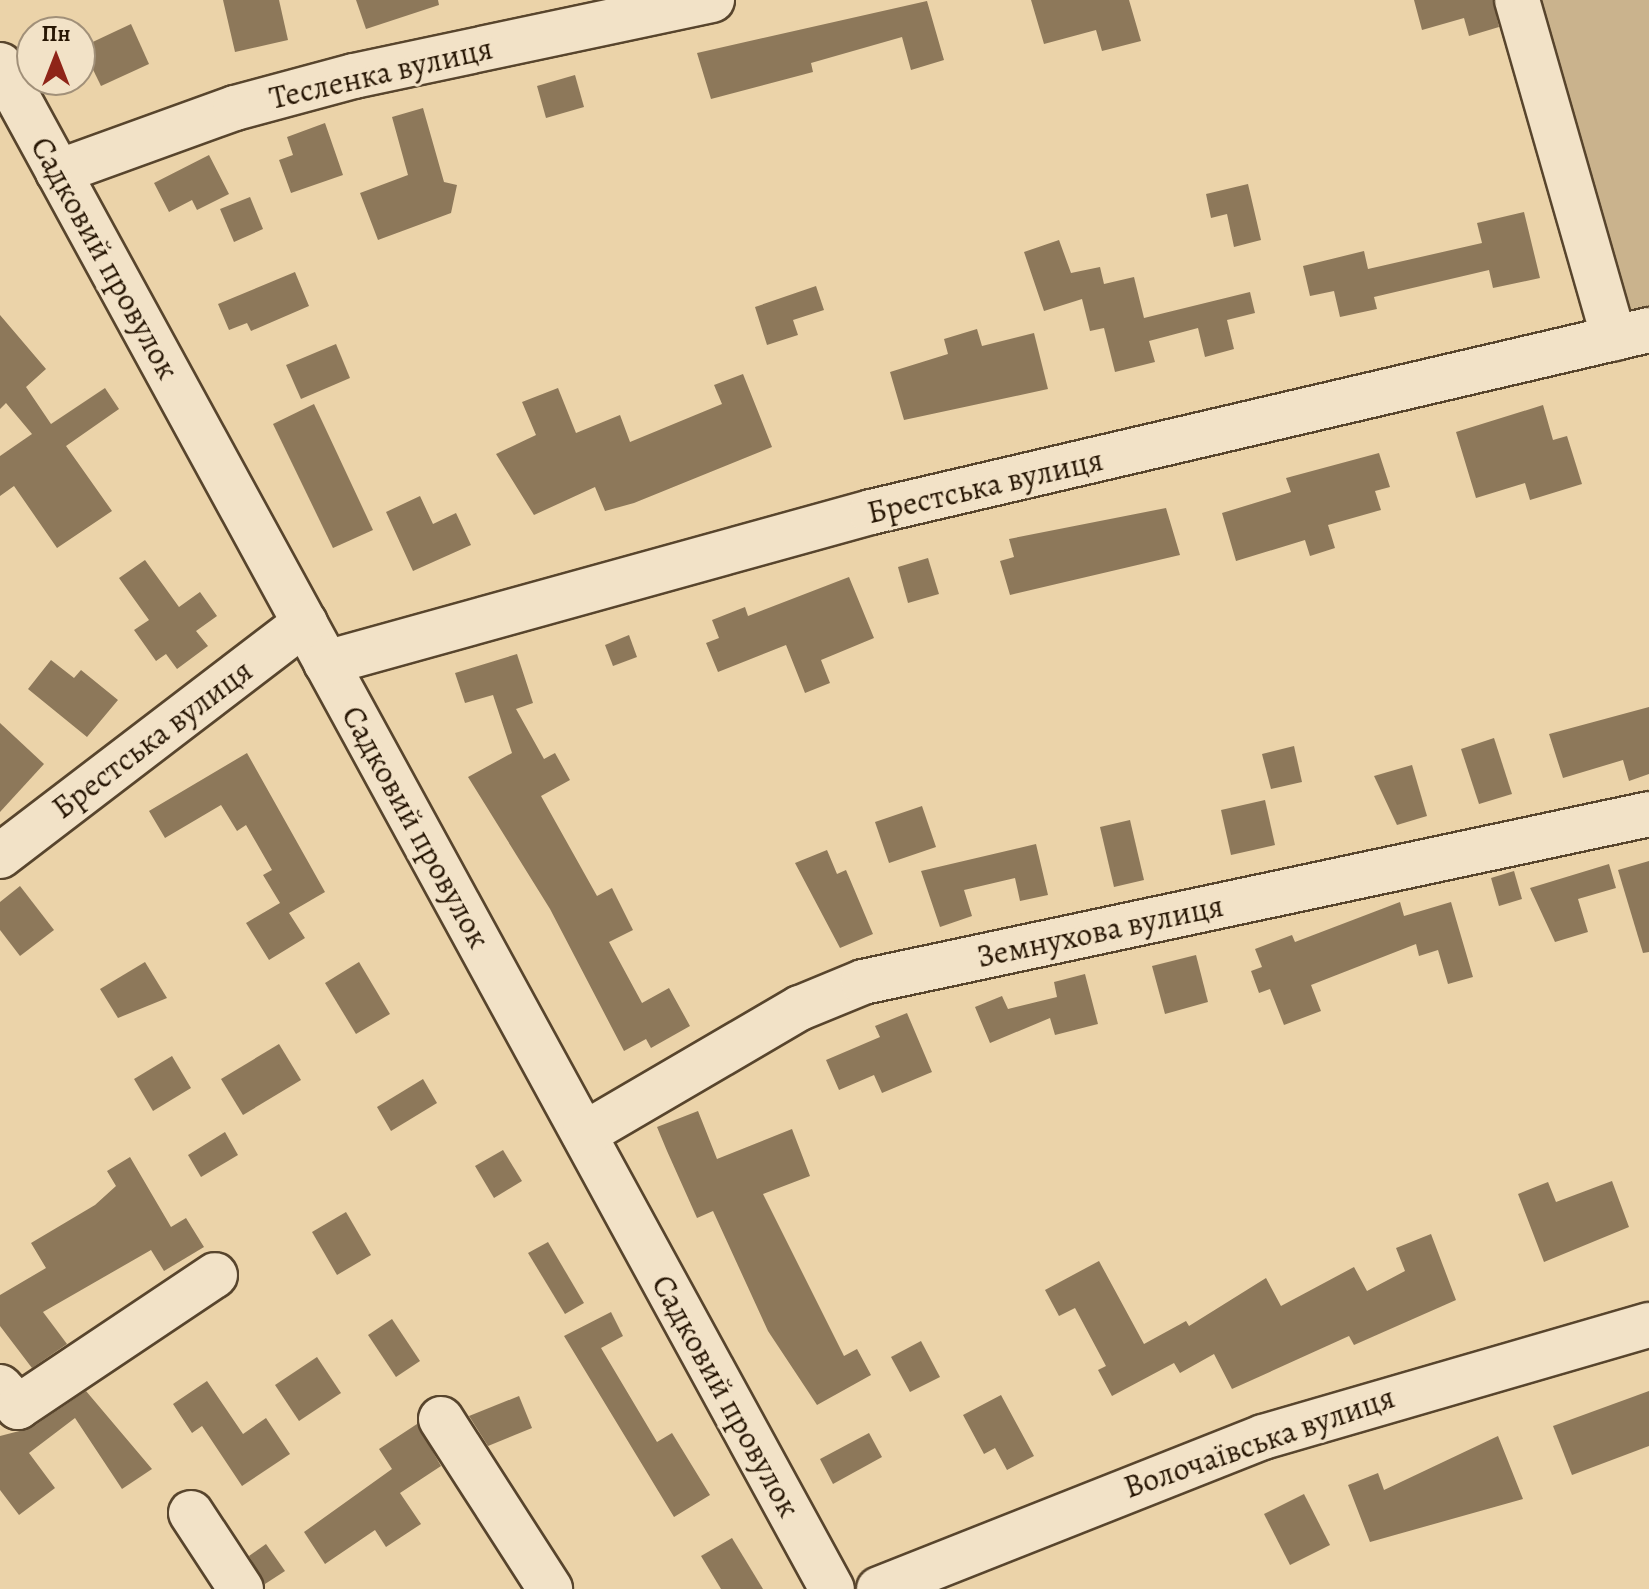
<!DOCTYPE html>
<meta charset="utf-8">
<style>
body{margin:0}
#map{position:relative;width:1649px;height:1589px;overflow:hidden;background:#ebd3a9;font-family:Alegreya,serif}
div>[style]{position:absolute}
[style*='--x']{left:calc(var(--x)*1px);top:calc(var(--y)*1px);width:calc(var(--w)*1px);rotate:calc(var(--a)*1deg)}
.green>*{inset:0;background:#cab38d}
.building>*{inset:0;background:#8d785a}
.roads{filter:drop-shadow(2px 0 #58452d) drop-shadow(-2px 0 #58452d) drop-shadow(0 2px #58452d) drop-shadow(0 -2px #58452d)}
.minor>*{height:44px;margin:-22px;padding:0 22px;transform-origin:22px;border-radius:22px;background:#f2e2c7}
span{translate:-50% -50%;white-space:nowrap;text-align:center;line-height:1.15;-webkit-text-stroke:6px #f2e2c7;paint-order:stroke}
.street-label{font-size:32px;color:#271604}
.north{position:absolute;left:16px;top:16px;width:80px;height:80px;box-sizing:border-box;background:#f2e2c7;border:2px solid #a19079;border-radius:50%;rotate:0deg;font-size:22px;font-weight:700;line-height:32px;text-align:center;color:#271604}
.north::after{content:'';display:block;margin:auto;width:28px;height:36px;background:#8f2418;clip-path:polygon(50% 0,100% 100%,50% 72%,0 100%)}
</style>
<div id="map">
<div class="green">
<div style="clip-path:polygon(1524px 0,1649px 0,1649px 323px,1619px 330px)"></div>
</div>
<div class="building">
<div style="clip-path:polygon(223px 0,279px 0,288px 40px,235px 52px)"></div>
<div style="clip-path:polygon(356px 0,438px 0,439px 5px,366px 29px)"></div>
<div style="clip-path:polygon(1031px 0,1129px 0,1141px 41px,1102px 51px,1096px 30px,1044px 44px)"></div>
<div style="clip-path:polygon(1414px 0,1493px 0,1499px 27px,1469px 36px,1464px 18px,1422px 30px)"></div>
<div style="clip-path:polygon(927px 1px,944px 60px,911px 70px,902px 37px,811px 63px,813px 72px,711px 99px,697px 53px)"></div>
<div style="clip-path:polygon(131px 24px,149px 64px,101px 86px,82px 47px)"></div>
<div style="clip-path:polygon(575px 75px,584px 107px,546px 118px,537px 86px)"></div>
<div style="clip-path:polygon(423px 108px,444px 182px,457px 185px,451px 213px,378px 240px,360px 193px,408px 175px,392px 117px)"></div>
<div style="clip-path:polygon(325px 123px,343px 175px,291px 193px,279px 160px,293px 155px,287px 137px)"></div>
<div style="clip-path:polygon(209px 155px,229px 194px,197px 210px,192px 200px,169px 212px,154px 183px)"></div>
<div style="clip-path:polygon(1248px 184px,1261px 240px,1234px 247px,1227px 214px,1211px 218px,1206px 194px)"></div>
<div style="clip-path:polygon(250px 197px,263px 229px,234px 242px,220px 209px)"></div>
<div style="clip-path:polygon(1524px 212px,1540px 278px,1493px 288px,1489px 270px,1374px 297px,1377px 309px,1340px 317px,1334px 291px,1310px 296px,1303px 266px,1364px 251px,1368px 269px,1482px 243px,1477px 223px)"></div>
<div style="clip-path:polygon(1059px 240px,1071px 273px,1100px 267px,1104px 284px,1134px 277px,1144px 318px,1250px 292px,1255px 313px,1227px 320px,1234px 349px,1205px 357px,1198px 328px,1149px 341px,1155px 362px,1115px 372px,1104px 328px,1090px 331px,1082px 299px,1044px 311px,1024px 252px)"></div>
<div style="clip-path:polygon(295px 272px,309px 306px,251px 331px,247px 323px,229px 330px,218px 304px)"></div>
<div style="clip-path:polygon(816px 286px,824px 310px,793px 320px,798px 335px,767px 345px,755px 307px)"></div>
<div style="clip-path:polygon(0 315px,46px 369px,26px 387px,51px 424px,105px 388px,119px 409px,66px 446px,112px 511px,57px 548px,14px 486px,0 496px,0 456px,32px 434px,6px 403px,0 409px)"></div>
<div style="clip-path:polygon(977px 329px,982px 346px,1034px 333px,1048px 389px,904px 420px,890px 372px,948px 354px,944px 339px)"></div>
<div style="clip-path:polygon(336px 344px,350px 378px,301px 399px,286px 365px)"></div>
<div style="clip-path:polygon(743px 374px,772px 447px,634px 503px,605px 511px,595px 487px,534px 515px,496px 454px,536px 435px,522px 402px,558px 388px,576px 433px,620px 415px,630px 442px,722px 404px,714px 385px)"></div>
<div style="clip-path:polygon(314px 404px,373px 530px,333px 548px,273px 424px)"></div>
<div style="clip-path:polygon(1543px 405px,1553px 440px,1567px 436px,1582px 484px,1530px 500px,1525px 483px,1476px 498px,1456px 432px)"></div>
<div style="clip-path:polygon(1379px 453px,1390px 487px,1375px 491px,1381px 510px,1328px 525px,1335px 548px,1310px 556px,1305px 540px,1236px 561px,1222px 513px,1291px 492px,1286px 478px)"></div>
<div style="clip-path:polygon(420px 496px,433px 524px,456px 513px,471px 545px,413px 571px,386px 512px)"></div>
<div style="clip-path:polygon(1166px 508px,1180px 555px,1010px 595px,1000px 561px,1014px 557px,1009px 539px)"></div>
<div style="clip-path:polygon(928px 558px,939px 594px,908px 603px,898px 567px)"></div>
<div style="clip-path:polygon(145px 560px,179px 607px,200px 592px,217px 616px,196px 631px,208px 646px,177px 669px,166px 654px,156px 661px,134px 630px,149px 620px,119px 578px)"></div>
<div style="clip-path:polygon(849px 577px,874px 638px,821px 660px,830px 683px,805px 693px,786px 645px,718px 672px,706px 643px,719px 638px,712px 620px,745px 607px,748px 616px)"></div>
<div style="clip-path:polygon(629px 635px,637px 657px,613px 666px,605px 645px)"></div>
<div style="clip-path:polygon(517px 654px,533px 703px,516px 709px,544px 759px,555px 753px,570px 780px,541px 796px,597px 896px,612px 888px,633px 930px,609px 942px,642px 1003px,669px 988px,690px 1026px,651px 1048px,646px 1039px,624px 1051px,550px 909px,468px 777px,512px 753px,493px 695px,465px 703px,455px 673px)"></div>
<div style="clip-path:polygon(51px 660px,74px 678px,81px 670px,118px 700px,87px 737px,28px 689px)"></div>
<div style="clip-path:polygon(1649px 707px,1649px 774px,1629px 781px,1623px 760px,1563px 778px,1549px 734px)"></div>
<div style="clip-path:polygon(0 723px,44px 764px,0 812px)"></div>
<div style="clip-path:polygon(1494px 738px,1512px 794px,1479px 804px,1461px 749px)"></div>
<div style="clip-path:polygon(1294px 746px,1302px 782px,1271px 789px,1262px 754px)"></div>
<div style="clip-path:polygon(247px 753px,325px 892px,289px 913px,305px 938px,269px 960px,246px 923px,280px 903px,263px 875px,272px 870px,246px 825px,237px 831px,221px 805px,165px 838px,149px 811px)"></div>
<div style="clip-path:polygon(1412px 765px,1427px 816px,1397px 825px,1374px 776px)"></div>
<div style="clip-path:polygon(1265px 800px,1275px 845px,1231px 855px,1221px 810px)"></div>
<div style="clip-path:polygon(922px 806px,936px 847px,889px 863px,875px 822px)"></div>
<div style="clip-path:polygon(1130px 820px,1144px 880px,1114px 887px,1100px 827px)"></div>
<div style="clip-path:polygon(1036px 844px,1048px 895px,1020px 901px,1015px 878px,964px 890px,972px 916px,940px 927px,921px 871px)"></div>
<div style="clip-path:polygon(827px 850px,837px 874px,846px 870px,873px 934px,840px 948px,795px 863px)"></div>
<div style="clip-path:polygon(1649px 861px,1649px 952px,1643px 953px,1618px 870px)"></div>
<div style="clip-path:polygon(1609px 864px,1616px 888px,1578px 899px,1588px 932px,1555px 942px,1530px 888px)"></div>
<div style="clip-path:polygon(1514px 871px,1522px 899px,1499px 906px,1491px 878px)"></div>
<div style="clip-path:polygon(20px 886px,54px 930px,20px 956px,0 930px,0 902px)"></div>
<div style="clip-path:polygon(1400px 902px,1404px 916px,1451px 902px,1473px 977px,1448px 984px,1438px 950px,1419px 956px,1416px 944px,1311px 985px,1321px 1011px,1284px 1025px,1270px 989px,1259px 993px,1251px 971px,1262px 967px,1255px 949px,1292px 935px,1295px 942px)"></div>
<div style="clip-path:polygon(1196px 955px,1208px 1002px,1165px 1014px,1152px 966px)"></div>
<div style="clip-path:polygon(145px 962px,167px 998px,118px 1018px,100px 989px)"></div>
<div style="clip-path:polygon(359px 962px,390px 1014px,356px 1034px,325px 983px)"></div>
<div style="clip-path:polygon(1085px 974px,1098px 1024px,1055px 1035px,1050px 1018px,990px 1043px,975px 1007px,1002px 996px,1008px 1009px,1057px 997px,1054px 982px)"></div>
<div style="clip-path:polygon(907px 1013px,932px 1072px,882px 1093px,874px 1075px,839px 1090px,826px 1060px,880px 1037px,875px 1026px)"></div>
<div style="clip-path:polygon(279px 1044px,301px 1080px,243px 1115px,221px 1079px)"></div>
<div style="clip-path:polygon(172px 1056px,191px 1088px,153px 1111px,134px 1079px)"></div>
<div style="clip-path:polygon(423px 1079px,437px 1103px,391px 1131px,377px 1107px)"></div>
<div style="clip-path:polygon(698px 1111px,717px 1159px,792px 1129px,810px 1176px,763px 1194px,844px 1356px,857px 1349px,871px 1375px,817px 1405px,768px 1331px,713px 1211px,697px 1218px,667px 1151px,657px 1127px)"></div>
<div style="clip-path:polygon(225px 1132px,238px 1155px,201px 1177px,188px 1155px)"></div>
<div style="clip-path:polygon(503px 1150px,522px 1181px,494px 1198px,475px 1166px)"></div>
<div style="clip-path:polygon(130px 1157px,171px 1227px,186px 1218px,204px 1247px,164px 1271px,151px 1250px,43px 1312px,67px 1344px,32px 1368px,0 1326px,0 1295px,46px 1268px,31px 1243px,95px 1205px,116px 1186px,107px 1171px)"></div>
<div style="clip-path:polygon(1612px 1181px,1629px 1227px,1544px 1262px,1518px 1194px,1548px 1182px,1556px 1202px)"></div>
<div style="clip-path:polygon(346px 1212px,371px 1255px,337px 1275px,312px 1232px)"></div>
<div style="clip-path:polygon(1431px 1234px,1456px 1300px,1354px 1345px,1349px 1336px,1232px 1389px,1214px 1354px,1180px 1373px,1174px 1363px,1112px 1396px,1098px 1370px,1106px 1366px,1075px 1308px,1059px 1316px,1045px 1290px,1099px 1261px,1144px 1344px,1186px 1321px,1189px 1326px,1266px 1278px,1281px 1306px,1354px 1267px,1367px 1291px,1405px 1271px,1396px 1248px)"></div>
<div style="clip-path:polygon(548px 1242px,584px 1303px,565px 1314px,528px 1253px)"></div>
<div style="clip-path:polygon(611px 1312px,623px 1336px,601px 1348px,657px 1442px,672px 1433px,710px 1495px,674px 1517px,564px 1336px)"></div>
<div style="clip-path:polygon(392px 1319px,420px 1361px,396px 1377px,368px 1335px)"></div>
<div style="clip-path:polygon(921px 1341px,940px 1377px,910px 1392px,891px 1357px)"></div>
<div style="clip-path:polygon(317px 1357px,341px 1393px,299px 1421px,275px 1385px)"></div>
<div style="clip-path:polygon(207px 1381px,243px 1434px,266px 1418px,290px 1454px,242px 1486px,202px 1426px,192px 1433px,173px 1404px)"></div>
<div style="clip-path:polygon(86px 1391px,152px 1469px,122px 1489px,75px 1418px,29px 1453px,55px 1488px,19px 1515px,0 1490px,0 1436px,31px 1428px)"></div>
<div style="clip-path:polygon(1649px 1391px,1649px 1446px,1572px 1475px,1553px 1426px)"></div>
<div style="clip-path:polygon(1001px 1395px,1034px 1456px,1007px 1470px,995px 1448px,984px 1454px,963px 1415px)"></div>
<div style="clip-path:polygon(519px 1396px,532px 1428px,488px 1446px,469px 1416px)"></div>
<div style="clip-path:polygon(417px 1424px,441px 1466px,400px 1493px,421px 1524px,386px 1547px,375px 1530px,325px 1564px,304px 1532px,392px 1469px,379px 1449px)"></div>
<div style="clip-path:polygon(869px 1433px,882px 1457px,833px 1484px,820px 1459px)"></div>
<div style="clip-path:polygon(1498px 1436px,1523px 1499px,1370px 1542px,1348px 1485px,1378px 1473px,1384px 1490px)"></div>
<div style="clip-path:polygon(1304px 1494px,1330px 1545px,1290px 1565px,1264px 1514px)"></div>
<div style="clip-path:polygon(732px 1538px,763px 1589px,721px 1589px,701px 1556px)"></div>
<div style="clip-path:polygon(266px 1544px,285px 1571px,265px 1584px,249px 1556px)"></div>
</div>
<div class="roads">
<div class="minor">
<div style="--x:1517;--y:0;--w:352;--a:74"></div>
<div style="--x:0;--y:65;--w:1736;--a:61.37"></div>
<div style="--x:58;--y:172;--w:188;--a:-19.9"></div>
<div style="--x:235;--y:108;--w:123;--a:-15.1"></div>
<div style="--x:354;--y:76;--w:366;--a:-12"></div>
<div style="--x:326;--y:663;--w:566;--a:-15.49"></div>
<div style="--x:871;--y:512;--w:799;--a:-13.17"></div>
<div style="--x:0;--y:856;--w:384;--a:-37.4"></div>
<div style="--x:584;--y:1134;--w:250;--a:-30.3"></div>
<div style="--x:800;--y:1008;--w:68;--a:-22.4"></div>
<div style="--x:863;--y:982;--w:804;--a:-12.06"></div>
<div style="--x:0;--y:1387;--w:27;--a:48"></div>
<div style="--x:18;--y:1407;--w:237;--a:-33.8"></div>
<div style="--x:441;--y:1419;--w:202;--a:57.3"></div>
<div style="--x:191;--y:1513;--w:91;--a:56.7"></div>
<div style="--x:879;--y:1589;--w:413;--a:-21.6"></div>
<div style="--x:1263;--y:1437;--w:402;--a:-16.2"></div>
</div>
</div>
<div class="street-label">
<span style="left:381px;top:73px;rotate:-13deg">Тесленка вулиця</span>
<span style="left:105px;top:258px;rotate:61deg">Садковий провулок</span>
<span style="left:985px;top:486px;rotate:-13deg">Брестська вулиця</span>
<span style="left:152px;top:739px;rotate:-37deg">Брестська вулиця</span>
<span style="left:416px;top:827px;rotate:61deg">Садковий провулок</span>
<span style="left:1100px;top:931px;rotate:-12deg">Земнухова вулиця</span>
<span style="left:726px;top:1396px;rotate:61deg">Садковий провулок</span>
<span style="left:1259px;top:1442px;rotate:-19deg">Волочаївська вулиця</span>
</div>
<div class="north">Пн</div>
</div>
